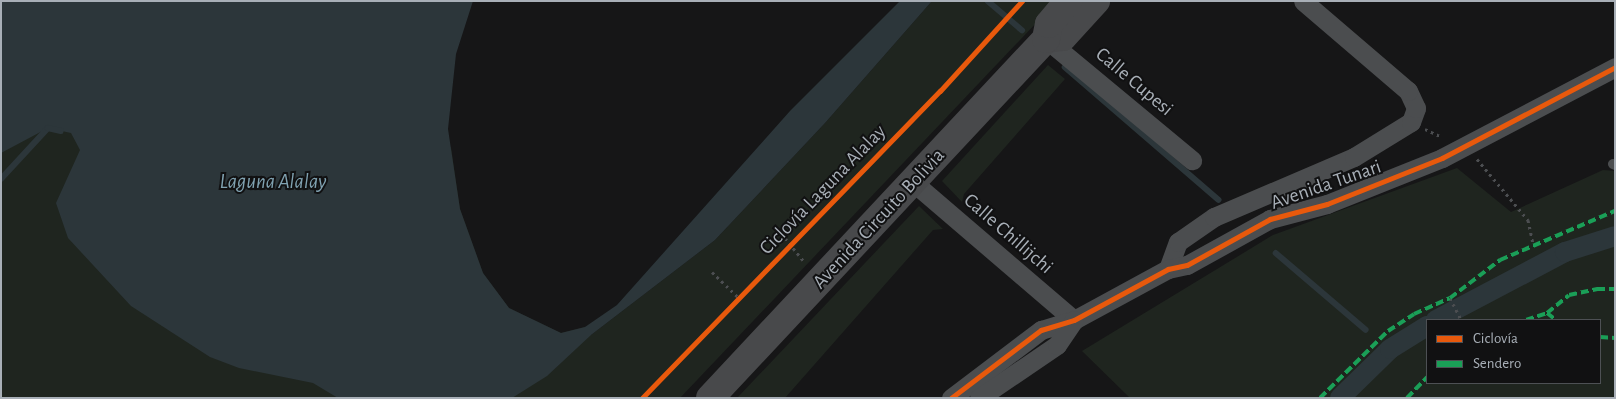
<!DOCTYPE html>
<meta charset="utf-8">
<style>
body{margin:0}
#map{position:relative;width:1616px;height:399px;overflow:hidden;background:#161617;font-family:"Alegreya Sans",sans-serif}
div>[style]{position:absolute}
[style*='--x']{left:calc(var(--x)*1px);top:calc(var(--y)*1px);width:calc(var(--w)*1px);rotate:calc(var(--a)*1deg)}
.green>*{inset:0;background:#1f251f}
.water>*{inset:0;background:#2c363a}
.stream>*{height:5.5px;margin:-2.75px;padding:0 2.75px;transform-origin:2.75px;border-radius:2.75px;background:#2c363a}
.canal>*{height:20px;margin:-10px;padding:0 10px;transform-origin:10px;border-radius:10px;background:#2c363a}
.path>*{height:3px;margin-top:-1.5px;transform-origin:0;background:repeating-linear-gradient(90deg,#4c4e51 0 2.5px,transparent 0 6.5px)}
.lane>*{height:10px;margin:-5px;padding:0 5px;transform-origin:5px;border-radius:5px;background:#4b4d4f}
.street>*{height:19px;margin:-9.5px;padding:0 9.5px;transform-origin:9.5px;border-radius:9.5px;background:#4b4d4f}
.primary>*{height:28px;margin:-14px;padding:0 14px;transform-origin:14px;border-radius:14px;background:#48494b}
.quiet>*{height:4px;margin-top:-2px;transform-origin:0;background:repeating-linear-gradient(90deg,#1a9f57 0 8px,transparent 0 12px)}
.cycleway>*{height:5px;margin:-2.5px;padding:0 2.5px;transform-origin:2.5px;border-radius:2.5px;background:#e8590c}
span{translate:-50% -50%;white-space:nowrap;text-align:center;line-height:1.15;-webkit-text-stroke:4px #111112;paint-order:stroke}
.street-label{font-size:20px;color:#a8afb7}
.water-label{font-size:21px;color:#80a2b1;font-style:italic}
.frame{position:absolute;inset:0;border:2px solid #a8afb7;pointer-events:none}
.legend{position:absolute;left:1426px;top:319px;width:175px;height:65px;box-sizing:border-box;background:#111112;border:1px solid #4d5054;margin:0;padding:6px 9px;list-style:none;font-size:15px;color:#a8afb7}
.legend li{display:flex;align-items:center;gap:10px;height:25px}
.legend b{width:25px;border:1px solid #4d5054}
</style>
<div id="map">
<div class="green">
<div style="clip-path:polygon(1px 1px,451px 147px,460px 209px,483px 273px,509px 308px,561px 333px,585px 327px,591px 335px,715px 240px,825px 123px,932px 1px,1057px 1px,680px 398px,1px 398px)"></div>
<div style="clip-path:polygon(1048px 65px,1065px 79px,964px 194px,962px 202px,942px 181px)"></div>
<div style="clip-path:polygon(evenodd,1457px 168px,1511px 212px,1603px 170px,1615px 171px,1615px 398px,1130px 398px,1082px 351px,1273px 235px,1457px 168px,1600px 320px,1600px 383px,1427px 383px,1427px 320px,1600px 320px)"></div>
<div style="clip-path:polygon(919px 206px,943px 229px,933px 230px,785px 398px,737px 398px)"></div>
</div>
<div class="water">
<div style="clip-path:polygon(1px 1px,473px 1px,456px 54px,448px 129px,460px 209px,483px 273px,509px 308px,561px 333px,585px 327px,617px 305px,790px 111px,900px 1px,932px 1px,825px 123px,715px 240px,591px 335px,547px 376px,512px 398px,338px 398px,313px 383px,239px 368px,210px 357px,131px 306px,68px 238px,56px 203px,80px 150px,71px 133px,48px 128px,1px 153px)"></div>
</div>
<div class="stream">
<div style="--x:988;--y:1;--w:45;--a:40.5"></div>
<div style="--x:1065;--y:67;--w:203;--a:40.8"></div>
<div style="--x:1;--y:179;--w:69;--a:-47.3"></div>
<div style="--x:48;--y:128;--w:13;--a:13"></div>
<div style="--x:1276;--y:253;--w:118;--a:40.5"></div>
</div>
<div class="canal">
<div style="--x:1436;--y:320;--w:146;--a:-27.8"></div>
<div style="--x:1565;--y:252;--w:52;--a:-17.7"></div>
<div style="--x:1340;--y:398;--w:70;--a:-44.4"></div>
<div style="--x:1390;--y:349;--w:44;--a:-31.9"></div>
</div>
<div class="path">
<div style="--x:1425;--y:129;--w:19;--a:25"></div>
<div style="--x:1477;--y:159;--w:80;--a:50.1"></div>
<div style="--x:1528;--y:220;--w:25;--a:78"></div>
<div style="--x:785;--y:238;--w:32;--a:51"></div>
<div style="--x:712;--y:272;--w:37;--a:44"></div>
<div style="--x:1450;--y:298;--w:25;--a:63"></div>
</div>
<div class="lane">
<div style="--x:1613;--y:164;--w:2;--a:27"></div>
</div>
<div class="street">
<div style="--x:1046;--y:39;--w:190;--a:39.7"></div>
<div style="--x:914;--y:183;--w:211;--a:40.6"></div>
<div style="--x:1168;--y:269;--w:29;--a:-70"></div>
<div style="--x:1178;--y:242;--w:44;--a:-34.8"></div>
<div style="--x:1214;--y:217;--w:152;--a:-23.2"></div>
<div style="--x:1354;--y:157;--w:67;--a:-31.6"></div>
<div style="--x:1411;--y:122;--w:15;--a:-70"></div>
<div style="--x:1416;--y:108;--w:19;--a:-115"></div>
<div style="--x:1408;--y:91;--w:138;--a:-139.4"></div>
<div style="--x:951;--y:398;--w:113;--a:-37.1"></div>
<div style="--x:1041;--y:330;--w:34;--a:-17"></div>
<div style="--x:1074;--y:320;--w:107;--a:-28.5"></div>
<div style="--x:1168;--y:269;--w:19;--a:-12"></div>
<div style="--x:1187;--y:265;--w:95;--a:-29"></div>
<div style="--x:1270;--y:219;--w:59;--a:-14.7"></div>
<div style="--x:1327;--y:204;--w:124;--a:-21.8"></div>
<div style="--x:1442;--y:158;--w:195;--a:-27.7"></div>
<div style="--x:979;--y:398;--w:94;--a:-34.2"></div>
<div style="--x:1057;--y:345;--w:30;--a:-56"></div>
</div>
<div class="primary">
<div style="--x:1046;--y:39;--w:17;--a:-7"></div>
<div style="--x:1063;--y:37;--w:49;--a:-47.5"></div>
<div style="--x:710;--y:398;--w:492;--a:-46.9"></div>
<div style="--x:1046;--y:39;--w:15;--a:-79"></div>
<div style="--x:1049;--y:24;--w:30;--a:-50"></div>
</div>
<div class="quiet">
<div style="--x:1547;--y:313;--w:11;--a:38"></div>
<div style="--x:1526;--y:320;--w:22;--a:-18"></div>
<div style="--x:1547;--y:313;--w:28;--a:-39"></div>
<div style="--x:1569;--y:295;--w:29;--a:-12"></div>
<div style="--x:1597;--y:289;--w:18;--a:0"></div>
<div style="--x:1600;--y:337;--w:15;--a:4"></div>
<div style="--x:1320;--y:398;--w:95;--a:-44.6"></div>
<div style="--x:1388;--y:331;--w:31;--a:-33"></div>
<div style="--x:1414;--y:314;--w:39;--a:-24"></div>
<div style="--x:1450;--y:298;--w:63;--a:-37.2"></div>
<div style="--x:1500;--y:260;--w:125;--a:-23.1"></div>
<div style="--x:1407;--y:398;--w:29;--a:-46"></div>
</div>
<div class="cycleway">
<div style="--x:642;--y:398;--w:428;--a:-45.9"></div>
<div style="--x:940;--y:91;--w:122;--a:-47.7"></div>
<div style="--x:951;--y:398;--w:113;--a:-37.1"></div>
<div style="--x:1041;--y:330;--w:34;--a:-17"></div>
<div style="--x:1074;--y:320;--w:107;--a:-28.5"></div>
<div style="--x:1168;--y:269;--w:19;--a:-12"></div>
<div style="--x:1187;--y:265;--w:95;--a:-29"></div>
<div style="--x:1270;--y:219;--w:59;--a:-14.7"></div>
<div style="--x:1327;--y:204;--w:124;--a:-21.8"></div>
<div style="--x:1442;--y:158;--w:195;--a:-27.7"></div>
</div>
<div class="street-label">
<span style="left:1134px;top:82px;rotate:40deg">Calle Cupesi</span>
<span style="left:1326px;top:185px;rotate:-19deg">Avenida Tunari</span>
<span style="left:823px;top:190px;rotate:-46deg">Ciclovía Laguna Alalay</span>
<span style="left:879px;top:219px;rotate:-47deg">Avenida Circuito Bolivia</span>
<span style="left:1008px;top:234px;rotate:41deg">Calle Chillijchi</span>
</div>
<div class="water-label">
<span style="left:273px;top:182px">Laguna Alalay</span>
</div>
<div class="frame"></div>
<ul class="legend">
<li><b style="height:6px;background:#e8590c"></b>Ciclovía</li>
<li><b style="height:6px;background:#1a9f57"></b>Sendero</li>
</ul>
</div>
